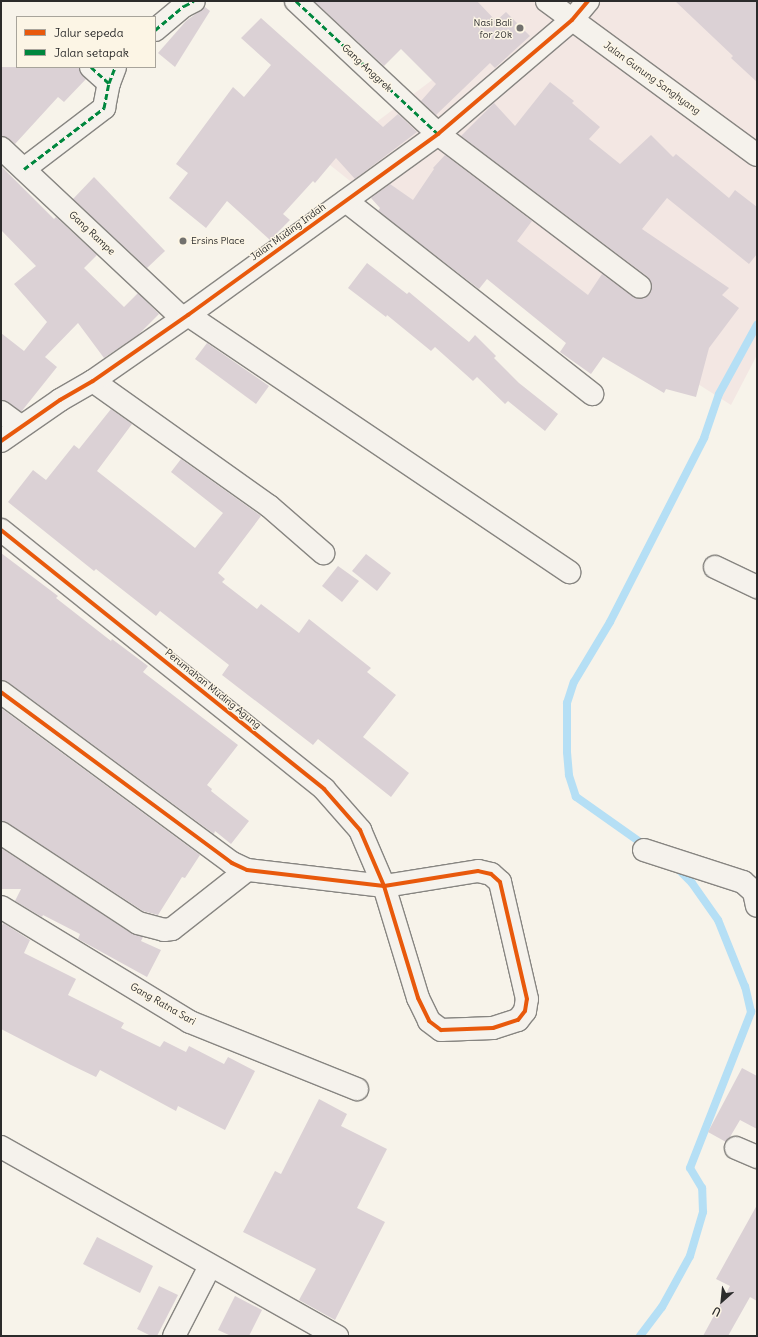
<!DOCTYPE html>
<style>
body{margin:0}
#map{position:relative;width:758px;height:1337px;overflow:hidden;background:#f7f3ea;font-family:Delius,sans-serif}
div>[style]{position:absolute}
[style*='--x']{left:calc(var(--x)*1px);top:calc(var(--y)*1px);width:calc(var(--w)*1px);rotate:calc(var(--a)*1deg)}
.built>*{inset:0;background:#f3e7e3}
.stream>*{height:8px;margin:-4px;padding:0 4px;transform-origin:4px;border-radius:4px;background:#b5dff5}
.building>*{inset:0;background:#dbd1d5}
.roads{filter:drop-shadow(1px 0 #878581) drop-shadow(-1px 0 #878581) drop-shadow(0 1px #878581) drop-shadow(0 -1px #878581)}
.minor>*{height:22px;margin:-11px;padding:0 11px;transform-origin:11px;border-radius:11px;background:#f5f2ec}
.major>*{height:22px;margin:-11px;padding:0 11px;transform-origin:11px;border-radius:11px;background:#f5f2ec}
.quiet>*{height:3px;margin-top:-1.5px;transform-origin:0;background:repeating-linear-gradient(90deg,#00873e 0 6px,transparent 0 9px)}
.cycleway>*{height:4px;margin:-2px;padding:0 2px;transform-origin:2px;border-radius:2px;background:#e8590c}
.dots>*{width:11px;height:11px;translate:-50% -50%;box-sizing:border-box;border:2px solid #fcf5e5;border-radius:50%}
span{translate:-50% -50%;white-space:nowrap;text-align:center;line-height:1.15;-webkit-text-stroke:3px #fcf5e5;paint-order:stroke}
.poi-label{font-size:10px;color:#2b2b2b}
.right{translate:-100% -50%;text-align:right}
.left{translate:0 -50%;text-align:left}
.street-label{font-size:10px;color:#2b2b2b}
.frame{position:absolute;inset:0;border:2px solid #2b2b2b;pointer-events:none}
.legend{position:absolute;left:16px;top:16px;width:140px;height:52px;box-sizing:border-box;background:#fcf5e5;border:1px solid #a8a49b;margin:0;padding:5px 7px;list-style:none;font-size:12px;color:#2b2b2b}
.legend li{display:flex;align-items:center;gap:8px;height:20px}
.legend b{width:20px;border:1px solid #a8a49b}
.north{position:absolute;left:702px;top:1281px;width:40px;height:40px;-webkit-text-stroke:3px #fcf5e5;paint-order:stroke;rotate:207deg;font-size:11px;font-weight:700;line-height:16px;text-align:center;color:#2b2b2b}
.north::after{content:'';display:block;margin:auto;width:14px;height:18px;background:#2b2b2b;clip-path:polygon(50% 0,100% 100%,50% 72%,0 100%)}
</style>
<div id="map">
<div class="built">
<div style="clip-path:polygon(363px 1px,757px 1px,757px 355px,731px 405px,668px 365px,379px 204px,325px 161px,444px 71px)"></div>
</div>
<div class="stream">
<div style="--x:647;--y:847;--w:87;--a:-144.8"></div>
<div style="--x:576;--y:797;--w:23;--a:-108"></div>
<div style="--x:569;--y:775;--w:23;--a:-95"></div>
<div style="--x:567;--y:752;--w:49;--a:-90"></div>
<div style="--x:567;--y:703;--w:22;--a:-72"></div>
<div style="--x:574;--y:682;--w:70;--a:-59"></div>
<div style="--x:610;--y:622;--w:207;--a:-62.9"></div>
<div style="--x:704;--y:438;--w:46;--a:-71.2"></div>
<div style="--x:719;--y:394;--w:79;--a:-61.2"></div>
<div style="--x:640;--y:1336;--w:36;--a:-53"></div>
<div style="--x:662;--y:1307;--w:58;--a:-61.2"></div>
<div style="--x:690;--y:1256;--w:46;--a:-73.5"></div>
<div style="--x:703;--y:1212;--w:24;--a:-92"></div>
<div style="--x:702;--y:1188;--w:23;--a:-121"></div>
<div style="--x:690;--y:1168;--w:168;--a:-68.6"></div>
<div style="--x:751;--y:1012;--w:26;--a:-103"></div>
<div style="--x:745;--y:987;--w:72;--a:-111.9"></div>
<div style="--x:718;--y:920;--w:45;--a:-125.1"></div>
<div style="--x:692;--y:883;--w:23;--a:-135"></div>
</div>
<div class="building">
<div style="clip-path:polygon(314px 1px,477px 1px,496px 21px,506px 12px,530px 36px,495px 68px,490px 63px,436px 115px,421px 101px,436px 84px,401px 49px,384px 66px)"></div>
<div style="clip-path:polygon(675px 1px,757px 1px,757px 82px,731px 58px,733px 56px)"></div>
<div style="clip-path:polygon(205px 7px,210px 11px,175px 67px,158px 53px,186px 21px)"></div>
<div style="clip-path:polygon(261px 18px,383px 127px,398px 114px,417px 132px,355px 179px,336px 158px,315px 183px,313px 181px,283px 214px,290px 220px,270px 240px,227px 201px,206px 228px,169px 198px,188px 173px,176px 164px,233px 87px,244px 97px,271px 65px,241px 38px)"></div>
<div style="clip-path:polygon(1px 67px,79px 67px,79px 71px,86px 79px,64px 102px,58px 97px,15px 144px,9px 139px,1px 136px)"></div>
<div style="clip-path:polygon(550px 82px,574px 101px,572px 103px,600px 127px,589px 139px,620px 164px,651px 135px,673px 157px,676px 154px,729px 198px,735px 190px,757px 207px,757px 254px,749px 264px,667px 198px,642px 229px,729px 288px,722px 295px,739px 308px,709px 348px,696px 397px,666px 389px,664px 393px,603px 357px,591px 374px,560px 352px,566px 343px,487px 279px,479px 289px,378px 211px,380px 208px,371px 198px,390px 184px,413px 200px,434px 169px,433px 168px,445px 155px,532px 221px,517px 241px,588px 295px,602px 274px,633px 297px,639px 299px,645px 298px,650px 294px,652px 288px,651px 282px,648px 277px,461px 136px,494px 103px,515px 126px)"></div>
<div style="clip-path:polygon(1px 166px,54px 219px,56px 217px,97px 255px,84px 268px,124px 307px,138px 293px,159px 314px,138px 335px,104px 358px,78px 323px,45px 357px,57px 367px,21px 412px,8px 402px,1px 400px,1px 333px,24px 351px,47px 322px,14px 284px,36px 266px,1px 230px)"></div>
<div style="clip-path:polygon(94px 177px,165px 251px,147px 268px,73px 199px)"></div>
<div style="clip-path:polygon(367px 263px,407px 294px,409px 292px,469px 342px,475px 335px,496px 356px,494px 358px,519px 383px,558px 414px,545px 431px,508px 401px,505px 404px,477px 377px,473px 381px,435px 347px,431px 351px,387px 315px,386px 317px,348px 288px)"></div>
<div style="clip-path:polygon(207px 343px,269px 386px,256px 404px,195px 359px)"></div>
<div style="clip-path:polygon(111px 409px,132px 424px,97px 471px,195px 548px,223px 513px,171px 472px,181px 459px,261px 516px,218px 573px,225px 579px,222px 582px,257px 609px,261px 604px,299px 633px,309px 619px,371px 668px,367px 672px,396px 695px,363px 737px,409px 773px,391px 797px,318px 739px,313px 745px,222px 675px,229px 665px,160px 611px,156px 616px,96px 569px,94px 571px,8px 502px,33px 470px,46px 480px,74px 445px,79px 449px)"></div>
<div style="clip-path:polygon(1px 553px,58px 596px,56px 598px,111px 641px,112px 639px,148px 666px,143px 672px,238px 745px,207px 785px,212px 789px,211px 791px,249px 821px,231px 844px,215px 831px,214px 834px,8px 682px,1px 680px)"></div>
<div style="clip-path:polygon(366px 554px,391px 573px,377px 591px,352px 571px)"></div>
<div style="clip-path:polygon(338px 566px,359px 581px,342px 602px,322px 586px)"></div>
<div style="clip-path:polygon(1px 708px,200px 855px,185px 878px,182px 877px,158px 915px,143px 911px,8px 823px,1px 821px)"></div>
<div style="clip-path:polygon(1px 848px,131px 933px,143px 937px,141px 941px,161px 950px,147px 977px,78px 939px,80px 934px,43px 915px,42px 917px,15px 901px,21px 889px,1px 889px)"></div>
<div style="clip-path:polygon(3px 923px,30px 940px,24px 953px,76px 979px,68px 995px,124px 1023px,121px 1028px,160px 1047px,164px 1041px,186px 1052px,189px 1046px,224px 1064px,228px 1057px,255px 1071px,225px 1130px,178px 1106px,176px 1111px,100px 1070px,96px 1077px,71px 1065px,1px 1029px,1px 928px)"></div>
<div style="clip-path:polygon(742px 1068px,757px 1076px,757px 1129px,740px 1120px,730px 1137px,726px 1142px,708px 1132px)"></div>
<div style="clip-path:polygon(319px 1099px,347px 1114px,341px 1126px,387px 1149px,357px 1208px,385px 1222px,335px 1320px,299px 1300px,316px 1269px,243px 1232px,275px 1171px,281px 1174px)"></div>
<div style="clip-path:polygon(757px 1205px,757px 1301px,750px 1297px,728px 1336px,703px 1336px,730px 1286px,716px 1279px)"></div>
<div style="clip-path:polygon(97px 1237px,153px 1266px,140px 1293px,83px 1264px)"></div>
<div style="clip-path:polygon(159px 1286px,178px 1295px,157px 1336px,151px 1336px,137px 1329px)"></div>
<div style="clip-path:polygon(235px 1296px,262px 1310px,249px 1336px,231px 1336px,218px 1330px)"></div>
</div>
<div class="roads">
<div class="minor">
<div style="--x:296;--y:1;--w:195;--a:43.1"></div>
<div style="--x:438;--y:134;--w:253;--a:37.1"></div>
<div style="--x:155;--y:30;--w:38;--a:-40"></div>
<div style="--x:184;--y:6;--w:11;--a:-27"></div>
<div style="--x:91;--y:67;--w:24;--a:42"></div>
<div style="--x:1;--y:148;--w:248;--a:43.2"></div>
<div style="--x:24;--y:169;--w:101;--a:-37.3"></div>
<div style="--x:104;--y:108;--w:25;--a:-79"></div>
<div style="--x:109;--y:83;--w:17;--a:-69"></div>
<div style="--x:346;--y:201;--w:313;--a:38.1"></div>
<div style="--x:188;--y:315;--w:460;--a:34"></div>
<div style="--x:93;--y:381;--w:216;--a:35.4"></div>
<div style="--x:269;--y:506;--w:72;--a:41"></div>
<div style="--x:1;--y:412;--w:24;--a:36"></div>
<div style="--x:1;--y:441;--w:72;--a:-34.8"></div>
<div style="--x:60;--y:400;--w:38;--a:-30"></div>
<div style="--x:93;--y:381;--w:116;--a:-34.8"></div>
<div style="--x:188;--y:315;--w:309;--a:-35.9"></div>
<div style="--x:438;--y:134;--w:176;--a:-40.4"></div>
<div style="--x:572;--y:20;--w:25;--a:-50"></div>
<div style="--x:1;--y:530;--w:414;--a:38.7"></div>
<div style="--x:324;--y:789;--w:55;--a:48.7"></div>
<div style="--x:360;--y:830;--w:61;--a:66.8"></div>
<div style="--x:384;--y:886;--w:117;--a:73.1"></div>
<div style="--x:418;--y:998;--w:25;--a:64"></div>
<div style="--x:429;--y:1021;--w:15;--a:37"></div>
<div style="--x:441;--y:1030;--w:52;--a:-2.2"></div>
<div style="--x:493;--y:1028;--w:26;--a:-18"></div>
<div style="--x:518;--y:1020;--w:11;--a:-52"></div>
<div style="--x:525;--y:1011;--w:12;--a:-81"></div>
<div style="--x:527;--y:999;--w:120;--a:-103"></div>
<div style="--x:500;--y:882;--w:12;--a:-138"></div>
<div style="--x:491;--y:874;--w:13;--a:-167"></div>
<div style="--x:478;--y:871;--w:95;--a:170.9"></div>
<div style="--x:384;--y:886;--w:138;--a:-173.3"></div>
<div style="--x:247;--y:870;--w:17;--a:-155"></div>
<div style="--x:232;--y:863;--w:287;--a:-143.5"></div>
<div style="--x:715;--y:567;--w:47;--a:25.5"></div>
<div style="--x:1;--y:833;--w:164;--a:33.3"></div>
<div style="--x:138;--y:923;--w:27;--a:15"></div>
<div style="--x:164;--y:930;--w:8;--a:-7"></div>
<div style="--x:172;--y:929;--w:95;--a:-38.2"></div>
<div style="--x:644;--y:850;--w:104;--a:17.9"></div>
<div style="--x:743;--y:882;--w:15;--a:42"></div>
<div style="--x:754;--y:892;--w:14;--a:78"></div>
<div style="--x:1;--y:907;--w:221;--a:31.3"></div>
<div style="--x:190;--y:1022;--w:180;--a:21.9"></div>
<div style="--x:1;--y:1147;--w:386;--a:29.4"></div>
<div style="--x:736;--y:1148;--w:23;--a:23"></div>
<div style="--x:174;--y:1336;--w:79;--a:-62.8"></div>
</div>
<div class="major">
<div style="--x:547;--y:1;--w:260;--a:36.3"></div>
</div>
</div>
<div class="quiet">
<div style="--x:296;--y:1;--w:195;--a:43.1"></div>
<div style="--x:155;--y:30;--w:38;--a:-40"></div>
<div style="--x:184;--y:6;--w:11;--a:-27"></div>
<div style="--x:91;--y:67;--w:24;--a:42"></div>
<div style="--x:24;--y:169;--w:101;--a:-37.3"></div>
<div style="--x:104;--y:108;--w:25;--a:-79"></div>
<div style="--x:109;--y:83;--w:17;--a:-69"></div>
</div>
<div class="cycleway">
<div style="--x:1;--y:441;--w:72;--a:-34.8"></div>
<div style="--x:60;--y:400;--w:38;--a:-30"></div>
<div style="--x:93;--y:381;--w:116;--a:-34.8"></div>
<div style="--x:188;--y:315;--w:309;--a:-35.9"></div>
<div style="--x:438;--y:134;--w:176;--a:-40.4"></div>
<div style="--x:572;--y:20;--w:25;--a:-50"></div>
<div style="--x:1;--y:530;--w:414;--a:38.7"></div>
<div style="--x:324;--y:789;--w:55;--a:48.7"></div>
<div style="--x:360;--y:830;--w:61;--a:66.8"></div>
<div style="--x:384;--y:886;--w:117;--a:73.1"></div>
<div style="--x:418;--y:998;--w:25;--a:64"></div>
<div style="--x:429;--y:1021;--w:15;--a:37"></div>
<div style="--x:441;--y:1030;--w:52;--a:-2.2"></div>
<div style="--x:493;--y:1028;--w:26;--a:-18"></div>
<div style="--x:518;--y:1020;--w:11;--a:-52"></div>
<div style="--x:525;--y:1011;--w:12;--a:-81"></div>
<div style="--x:527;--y:999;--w:120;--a:-103"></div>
<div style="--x:500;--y:882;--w:12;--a:-138"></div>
<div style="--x:491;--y:874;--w:13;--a:-167"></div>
<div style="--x:478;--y:871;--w:95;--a:170.9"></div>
<div style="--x:384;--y:886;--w:138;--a:-173.3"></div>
<div style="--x:247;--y:870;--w:17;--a:-155"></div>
<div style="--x:232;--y:863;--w:287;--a:-143.5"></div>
</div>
<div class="dots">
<div style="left:520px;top:28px;background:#72716e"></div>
<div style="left:183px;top:241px;background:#72716e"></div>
</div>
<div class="poi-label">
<span class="right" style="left:512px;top:28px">Nasi Bali<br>for 20k</span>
<span class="left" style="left:191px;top:241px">Ersins Place</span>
</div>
<div class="street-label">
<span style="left:367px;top:68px;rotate:43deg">Gang Anggrek</span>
<span style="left:652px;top:78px;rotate:36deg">Jalan Gunung Sanghyang</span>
<span style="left:288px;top:232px;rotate:-36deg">Jalan Muding Indah</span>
<span style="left:92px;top:233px;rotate:43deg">Gang Rampe</span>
<span style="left:213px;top:689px;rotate:39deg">Perumahan Muding Agung</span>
<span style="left:163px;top:1004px;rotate:30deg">Gang Ratna Sari</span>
</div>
<div class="frame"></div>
<ul class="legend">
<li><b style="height:5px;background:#e8590c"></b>Jalur sepeda</li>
<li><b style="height:5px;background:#00873e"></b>Jalan setapak</li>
</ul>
<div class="north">U</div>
</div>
